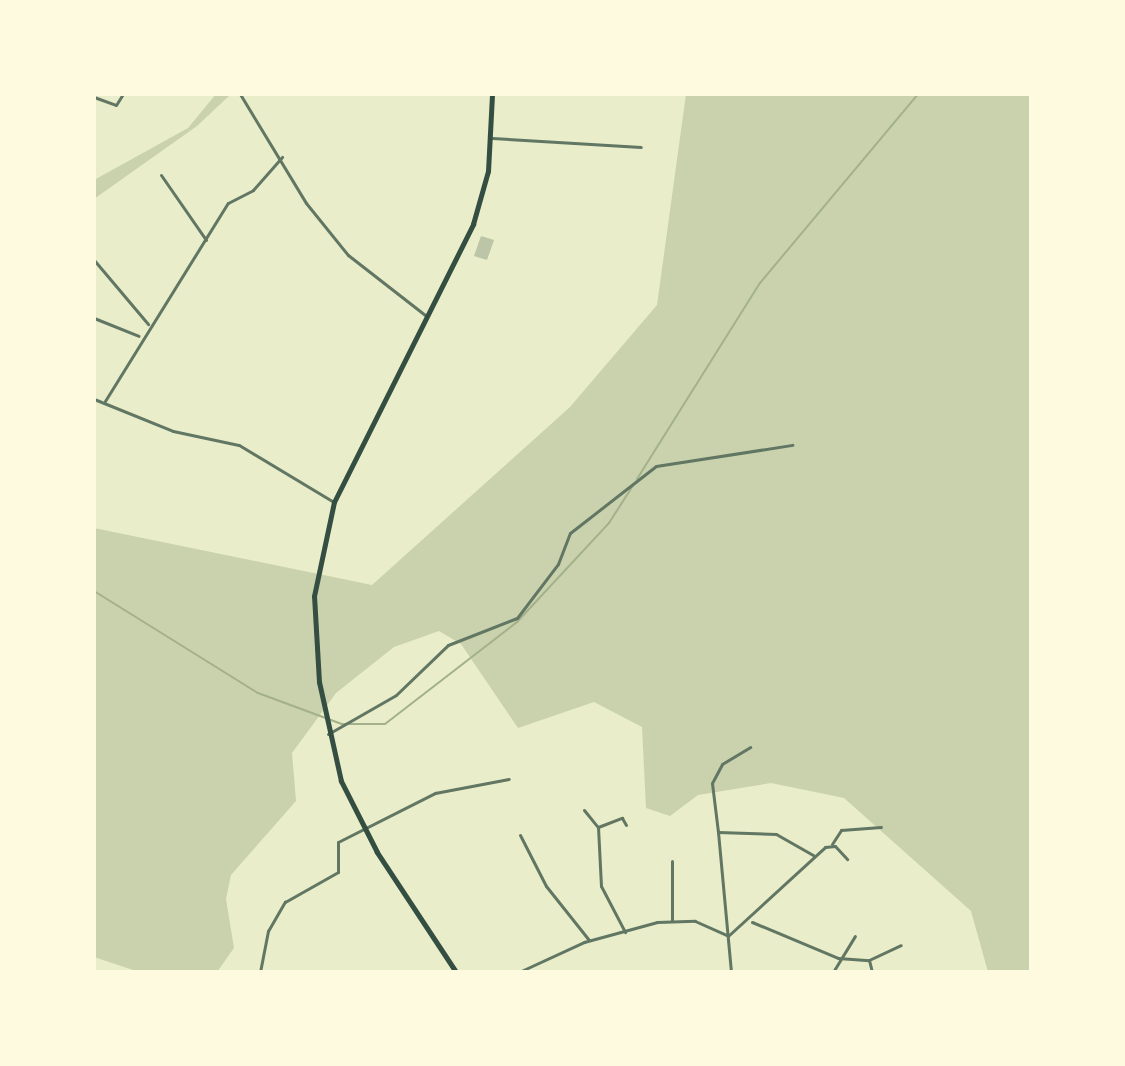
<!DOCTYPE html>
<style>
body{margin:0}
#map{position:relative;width:1125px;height:1066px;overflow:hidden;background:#e9edc9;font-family:Inter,sans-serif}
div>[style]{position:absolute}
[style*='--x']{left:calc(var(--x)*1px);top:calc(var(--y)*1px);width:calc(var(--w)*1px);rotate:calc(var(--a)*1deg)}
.green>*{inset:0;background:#cad2ad}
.stream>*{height:2px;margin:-1px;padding:0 1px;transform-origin:1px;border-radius:1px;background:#a3b18a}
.building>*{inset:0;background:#bcc5a7}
.minor>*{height:3px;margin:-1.5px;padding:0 1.5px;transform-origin:1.5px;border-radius:1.5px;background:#617663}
.primary>*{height:5px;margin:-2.5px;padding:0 2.5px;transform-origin:2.5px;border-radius:2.5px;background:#344e41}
span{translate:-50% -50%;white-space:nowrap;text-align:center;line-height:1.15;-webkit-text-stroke:7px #fefae0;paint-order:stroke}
.frame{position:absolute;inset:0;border:96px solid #fefae0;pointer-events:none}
</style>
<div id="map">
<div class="green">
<div style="clip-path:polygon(216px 94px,231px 94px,197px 126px,94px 199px,94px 180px,188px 128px)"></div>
<div style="clip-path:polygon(686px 94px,1031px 94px,1031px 972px,988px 972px,971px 911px,844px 798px,771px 783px,698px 795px,670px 816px,646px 808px,642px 727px,594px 702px,518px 728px,461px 644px,439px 631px,394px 647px,336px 693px,292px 753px,296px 801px,231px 875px,226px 899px,234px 948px,217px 972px,139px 972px,94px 957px,94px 528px,372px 585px,570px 407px,657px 305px)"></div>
</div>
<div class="stream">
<div style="--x:637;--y:479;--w:231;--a:-57.9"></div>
<div style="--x:760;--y:283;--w:246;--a:-50.1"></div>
<div style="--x:94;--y:591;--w:193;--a:31.9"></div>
<div style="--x:258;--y:693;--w:90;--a:20.3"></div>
<div style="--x:342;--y:724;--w:43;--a:0"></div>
<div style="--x:385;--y:724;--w:167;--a:-37.7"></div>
<div style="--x:517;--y:622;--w:135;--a:-47.1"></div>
<div style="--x:609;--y:523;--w:46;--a:-57.3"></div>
</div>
<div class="building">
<div style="clip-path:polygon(481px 236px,494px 240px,487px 260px,474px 256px)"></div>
</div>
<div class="minor">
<div style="--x:240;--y:94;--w:127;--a:58.8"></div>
<div style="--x:306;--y:203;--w:67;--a:51.1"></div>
<div style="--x:348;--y:255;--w:98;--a:37.9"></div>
<div style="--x:94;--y:97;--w:23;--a:20"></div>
<div style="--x:116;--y:105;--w:13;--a:-58"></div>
<div style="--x:492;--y:138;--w:149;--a:3.5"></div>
<div style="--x:161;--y:175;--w:79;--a:55.3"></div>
<div style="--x:94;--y:260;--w:84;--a:49.8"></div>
<div style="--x:94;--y:318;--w:48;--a:21.8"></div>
<div style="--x:94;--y:399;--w:85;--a:22.1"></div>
<div style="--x:173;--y:431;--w:67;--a:12"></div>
<div style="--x:239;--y:445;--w:111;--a:31"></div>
<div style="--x:105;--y:401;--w:233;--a:-58.2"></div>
<div style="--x:228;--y:203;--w:28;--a:-27"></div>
<div style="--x:253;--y:190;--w:44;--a:-48.7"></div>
<div style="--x:328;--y:734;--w:78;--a:-29.8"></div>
<div style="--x:396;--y:695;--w:72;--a:-43.9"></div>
<div style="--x:448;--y:645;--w:74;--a:-21.4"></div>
<div style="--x:517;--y:618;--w:68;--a:-52.8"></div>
<div style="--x:558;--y:564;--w:33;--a:-69"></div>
<div style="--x:570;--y:533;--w:109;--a:-37.9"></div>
<div style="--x:656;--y:466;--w:138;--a:-8.8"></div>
<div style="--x:584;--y:810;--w:22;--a:51"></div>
<div style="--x:598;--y:827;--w:59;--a:87.1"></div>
<div style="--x:601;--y:886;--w:52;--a:62.4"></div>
<div style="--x:598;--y:827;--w:26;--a:-21"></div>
<div style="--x:622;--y:818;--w:8;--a:60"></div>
<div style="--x:718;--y:832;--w:49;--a:-97"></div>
<div style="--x:712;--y:783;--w:21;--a:-62"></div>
<div style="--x:722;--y:764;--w:33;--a:-31"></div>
<div style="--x:520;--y:835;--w:57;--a:63"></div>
<div style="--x:546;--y:886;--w:69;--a:51.5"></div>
<div style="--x:832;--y:844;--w:17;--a:-57"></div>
<div style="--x:841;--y:830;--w:40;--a:-4.3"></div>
<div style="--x:672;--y:861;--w:59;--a:90"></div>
<div style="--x:752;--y:922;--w:93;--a:22.7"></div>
<div style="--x:838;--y:958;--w:31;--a:4"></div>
<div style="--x:869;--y:960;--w:35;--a:-25"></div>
<div style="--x:728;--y:936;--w:132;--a:-42.5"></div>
<div style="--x:825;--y:847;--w:10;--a:-6"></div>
<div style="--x:835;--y:846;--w:18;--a:47"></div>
<div style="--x:869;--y:960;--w:12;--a:76"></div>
<div style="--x:260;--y:972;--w:42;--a:-79"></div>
<div style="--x:268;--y:931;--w:34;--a:-60"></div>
<div style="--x:285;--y:902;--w:61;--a:-29.5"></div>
<div style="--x:338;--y:872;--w:30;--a:-90"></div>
<div style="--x:338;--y:842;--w:109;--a:-26.8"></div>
<div style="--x:435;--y:793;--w:75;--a:-10.7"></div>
<div style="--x:519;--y:972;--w:72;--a:-24.8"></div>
<div style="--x:584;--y:942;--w:76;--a:-15.3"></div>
<div style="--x:657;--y:922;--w:38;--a:-2"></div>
<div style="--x:695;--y:921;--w:36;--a:24"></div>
<div style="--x:731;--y:972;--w:141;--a:-95.3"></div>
<div style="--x:718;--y:832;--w:58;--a:2"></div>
<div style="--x:776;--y:834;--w:43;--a:29.6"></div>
<div style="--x:833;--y:972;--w:42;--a:-58.6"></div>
</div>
<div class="primary">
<div style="--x:456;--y:972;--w:144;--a:-123.4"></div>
<div style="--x:377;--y:852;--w:80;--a:-116.9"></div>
<div style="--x:341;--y:781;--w:101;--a:-102.5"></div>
<div style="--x:319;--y:682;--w:86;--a:-93.3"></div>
<div style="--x:314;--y:596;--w:96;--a:-78"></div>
<div style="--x:334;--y:502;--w:311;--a:-63.4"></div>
<div style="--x:473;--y:224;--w:55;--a:-74.2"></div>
<div style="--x:488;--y:171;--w:77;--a:-87"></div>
</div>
<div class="frame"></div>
</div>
